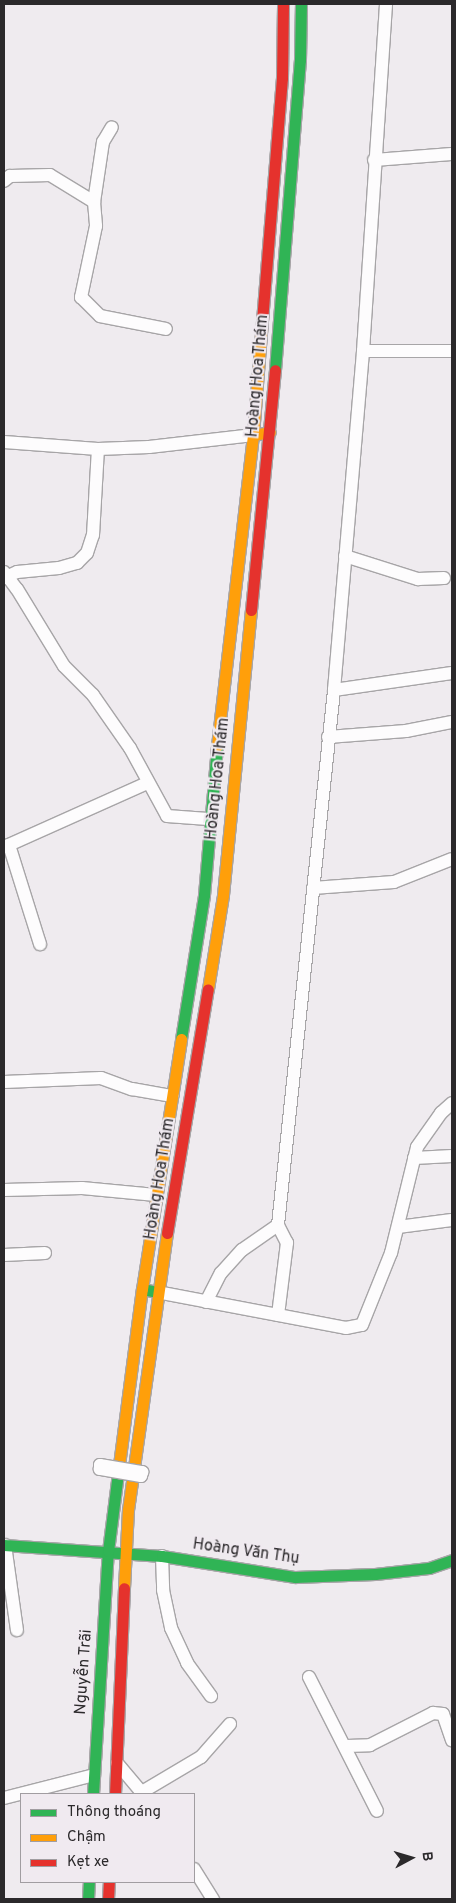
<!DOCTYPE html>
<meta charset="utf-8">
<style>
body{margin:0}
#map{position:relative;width:456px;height:1903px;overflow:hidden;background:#efebef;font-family:Overpass,sans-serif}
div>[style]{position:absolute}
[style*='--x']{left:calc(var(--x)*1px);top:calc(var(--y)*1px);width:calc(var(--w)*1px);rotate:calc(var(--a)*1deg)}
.roads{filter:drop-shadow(1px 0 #a7a5a7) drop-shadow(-1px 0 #a7a5a7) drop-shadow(0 1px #a7a5a7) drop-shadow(0 -1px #a7a5a7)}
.street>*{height:12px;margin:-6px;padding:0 6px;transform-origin:6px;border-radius:6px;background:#fdfcfd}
.fast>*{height:11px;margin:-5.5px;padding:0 5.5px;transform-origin:5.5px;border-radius:5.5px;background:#30b455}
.slow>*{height:11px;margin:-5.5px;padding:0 5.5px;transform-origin:5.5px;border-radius:5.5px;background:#ff9f0a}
.jam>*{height:11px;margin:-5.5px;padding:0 5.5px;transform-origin:5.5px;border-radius:5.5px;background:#e5322d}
.bridges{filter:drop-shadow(1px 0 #a7a5a7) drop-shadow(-1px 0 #a7a5a7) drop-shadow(0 1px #a7a5a7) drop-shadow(0 -1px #a7a5a7)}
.street-bridge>*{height:12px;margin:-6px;padding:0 6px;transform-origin:6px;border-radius:6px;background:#fdfcfd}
span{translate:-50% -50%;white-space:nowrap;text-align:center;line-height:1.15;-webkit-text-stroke:4px #f0eaf0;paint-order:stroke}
.street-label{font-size:16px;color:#2b292b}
.frame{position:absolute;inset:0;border:5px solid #2b292b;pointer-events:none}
.legend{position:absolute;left:20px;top:1793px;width:175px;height:90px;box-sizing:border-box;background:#f0eaf0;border:1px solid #a19da1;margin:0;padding:6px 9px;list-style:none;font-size:15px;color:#2b292b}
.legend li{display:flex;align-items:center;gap:10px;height:25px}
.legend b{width:25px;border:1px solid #a19da1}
.north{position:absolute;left:386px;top:1833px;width:50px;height:50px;-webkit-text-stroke:4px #f0eaf0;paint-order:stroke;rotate:84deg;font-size:14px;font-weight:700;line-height:20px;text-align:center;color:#2b292b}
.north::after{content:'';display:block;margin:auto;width:18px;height:22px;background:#2b292b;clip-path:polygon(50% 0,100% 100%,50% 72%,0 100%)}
</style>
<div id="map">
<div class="roads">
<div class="street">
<div style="--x:374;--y:160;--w:78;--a:-4.4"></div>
<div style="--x:4;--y:181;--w:8;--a:-40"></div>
<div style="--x:10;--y:176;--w:40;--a:-1.4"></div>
<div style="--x:50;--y:175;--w:52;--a:31.5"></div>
<div style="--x:94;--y:202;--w:24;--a:85"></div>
<div style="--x:96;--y:226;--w:73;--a:101.9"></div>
<div style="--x:81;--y:297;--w:27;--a:45"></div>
<div style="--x:100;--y:316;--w:67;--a:11.1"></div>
<div style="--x:94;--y:202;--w:61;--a:-81.5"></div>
<div style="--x:103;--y:142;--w:17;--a:-59"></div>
<div style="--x:363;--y:351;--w:89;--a:0"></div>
<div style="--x:4;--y:442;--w:94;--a:4.3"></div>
<div style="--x:98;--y:449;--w:51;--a:-2.2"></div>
<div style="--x:149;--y:447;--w:105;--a:-6.6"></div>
<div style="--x:345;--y:556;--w:77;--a:17.5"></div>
<div style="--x:418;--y:579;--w:26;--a:-2"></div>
<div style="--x:4;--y:572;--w:21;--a:53"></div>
<div style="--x:17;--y:589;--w:90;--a:58.6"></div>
<div style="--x:64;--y:666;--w:41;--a:45"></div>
<div style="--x:93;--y:695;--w:65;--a:55.1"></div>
<div style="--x:130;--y:748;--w:77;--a:61.4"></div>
<div style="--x:167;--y:816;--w:41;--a:4.2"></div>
<div style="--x:4;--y:578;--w:14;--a:-25"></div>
<div style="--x:17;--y:572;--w:42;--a:-5.4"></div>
<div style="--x:59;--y:568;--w:19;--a:-16"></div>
<div style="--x:77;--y:563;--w:14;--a:-45"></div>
<div style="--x:87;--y:553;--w:19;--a:-72"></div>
<div style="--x:93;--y:535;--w:86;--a:-86.7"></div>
<div style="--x:334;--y:690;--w:119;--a:-8.2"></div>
<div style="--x:328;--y:737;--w:78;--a:-4.4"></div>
<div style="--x:406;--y:731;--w:47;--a:-11.1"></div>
<div style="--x:9;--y:845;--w:104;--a:72.6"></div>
<div style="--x:4;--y:847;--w:157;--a:-24.1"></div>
<div style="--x:313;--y:888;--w:81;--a:-4.2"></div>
<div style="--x:394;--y:882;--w:62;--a:-21.6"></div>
<div style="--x:4;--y:1082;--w:97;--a:-2.4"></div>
<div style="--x:101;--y:1078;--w:33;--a:20"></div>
<div style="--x:132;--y:1089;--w:41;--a:9.9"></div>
<div style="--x:414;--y:1158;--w:38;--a:-3"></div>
<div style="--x:4;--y:1190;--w:78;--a:-1.5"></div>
<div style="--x:82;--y:1188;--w:74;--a:5.4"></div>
<div style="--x:398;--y:1227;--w:54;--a:-7.4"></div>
<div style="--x:4;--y:1255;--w:41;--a:-2.8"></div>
<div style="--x:157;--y:1292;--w:192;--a:10.8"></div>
<div style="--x:346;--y:1328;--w:16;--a:-11"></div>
<div style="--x:362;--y:1325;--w:78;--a:-68.1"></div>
<div style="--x:391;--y:1253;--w:109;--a:-76.2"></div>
<div style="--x:417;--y:1147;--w:42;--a:-54.8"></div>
<div style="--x:441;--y:1113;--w:15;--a:-42"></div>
<div style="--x:206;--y:1302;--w:33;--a:-63"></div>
<div style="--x:221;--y:1273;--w:31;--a:-48"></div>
<div style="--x:242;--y:1250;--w:44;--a:-34.8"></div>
<div style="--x:278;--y:1315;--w:73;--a:-82.9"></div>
<div style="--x:287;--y:1243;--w:20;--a:-117"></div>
<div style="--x:278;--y:1225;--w:538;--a:-84.02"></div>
<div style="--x:334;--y:690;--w:340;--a:-85.1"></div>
<div style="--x:363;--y:351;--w:348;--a:-86.2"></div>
<div style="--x:5;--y:1545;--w:86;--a:82"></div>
<div style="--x:162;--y:1556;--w:34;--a:88"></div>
<div style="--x:163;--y:1590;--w:39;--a:78"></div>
<div style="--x:171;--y:1628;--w:38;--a:65"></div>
<div style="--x:187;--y:1663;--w:41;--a:54"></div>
<div style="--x:309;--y:1677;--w:150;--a:63.1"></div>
<div style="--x:347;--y:1746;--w:23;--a:-2"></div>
<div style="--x:370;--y:1745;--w:71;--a:-26.9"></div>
<div style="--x:433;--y:1713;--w:10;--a:6"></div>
<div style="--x:443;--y:1714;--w:28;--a:71"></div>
<div style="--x:117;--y:1763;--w:40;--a:50"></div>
<div style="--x:142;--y:1792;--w:69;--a:-30.7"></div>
<div style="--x:201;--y:1757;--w:44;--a:-48.7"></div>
<div style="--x:4;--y:1798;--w:93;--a:-14.3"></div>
<div style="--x:194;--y:1869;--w:36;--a:58"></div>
</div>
<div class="fast">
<div style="--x:275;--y:370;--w:311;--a:-85.4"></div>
<div style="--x:300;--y:60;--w:56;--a:-89"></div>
<div style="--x:181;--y:1039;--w:146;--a:-80.9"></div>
<div style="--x:204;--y:895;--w:150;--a:-85"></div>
<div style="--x:142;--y:1289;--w:15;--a:11"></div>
<div style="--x:4;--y:1545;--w:158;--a:4"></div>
<div style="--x:162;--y:1556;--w:135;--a:9"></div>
<div style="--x:295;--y:1577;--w:80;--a:-2.1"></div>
<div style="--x:375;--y:1574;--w:54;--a:-6.3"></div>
<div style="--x:429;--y:1568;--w:24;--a:-19"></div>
<div style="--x:93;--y:1794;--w:243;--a:-86.5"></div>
<div style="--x:108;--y:1551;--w:87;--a:-82.7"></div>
<div style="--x:88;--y:1899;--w:17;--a:-87"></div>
</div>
<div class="slow">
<div style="--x:253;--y:435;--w:17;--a:-10"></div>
<div style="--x:217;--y:746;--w:313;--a:-83.4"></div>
<div style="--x:253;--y:435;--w:114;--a:-85.5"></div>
<div style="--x:208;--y:989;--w:95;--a:-80.9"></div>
<div style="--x:223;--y:895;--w:286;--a:-84.4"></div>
<div style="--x:119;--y:1465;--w:177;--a:-82.6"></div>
<div style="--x:142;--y:1289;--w:253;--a:-81.1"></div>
<div style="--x:124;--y:1588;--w:78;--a:-87.1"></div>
<div style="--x:128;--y:1510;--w:280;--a:-82"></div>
</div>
<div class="jam">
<div style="--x:262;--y:321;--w:244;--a:-85.3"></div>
<div style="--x:282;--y:78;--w:74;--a:-89.2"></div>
<div style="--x:251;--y:610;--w:241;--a:-84.3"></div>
<div style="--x:167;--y:1233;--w:247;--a:-80.5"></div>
<div style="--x:115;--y:1794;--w:206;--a:-87.5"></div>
<div style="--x:108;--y:1899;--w:17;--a:-87"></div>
</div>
</div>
<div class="bridges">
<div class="street-bridge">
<div style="--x:100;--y:1465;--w:43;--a:9.5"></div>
<div style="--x:142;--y:1472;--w:4;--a:104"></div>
<div style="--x:141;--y:1476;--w:42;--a:-170.3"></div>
<div style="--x:100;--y:1469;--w:4;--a:-90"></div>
</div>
</div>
<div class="street-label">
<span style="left:258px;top:376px;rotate:-85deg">Hoàng Hoa Thám</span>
<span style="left:218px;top:779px;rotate:-84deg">Hoàng Hoa Thám</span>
<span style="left:160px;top:1179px;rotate:-81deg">Hoàng Hoa Thám</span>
<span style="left:246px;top:1552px;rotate:8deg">Hoàng Văn Thụ</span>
<span style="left:84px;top:1672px;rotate:-86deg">Nguyễn Trãi</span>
</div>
<div class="frame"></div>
<ul class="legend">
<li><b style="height:6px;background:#30b455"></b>Thông thoáng</li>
<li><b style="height:6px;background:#ff9f0a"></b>Chậm</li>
<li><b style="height:6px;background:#e5322d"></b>Kẹt xe</li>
</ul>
<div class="north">B</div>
</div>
